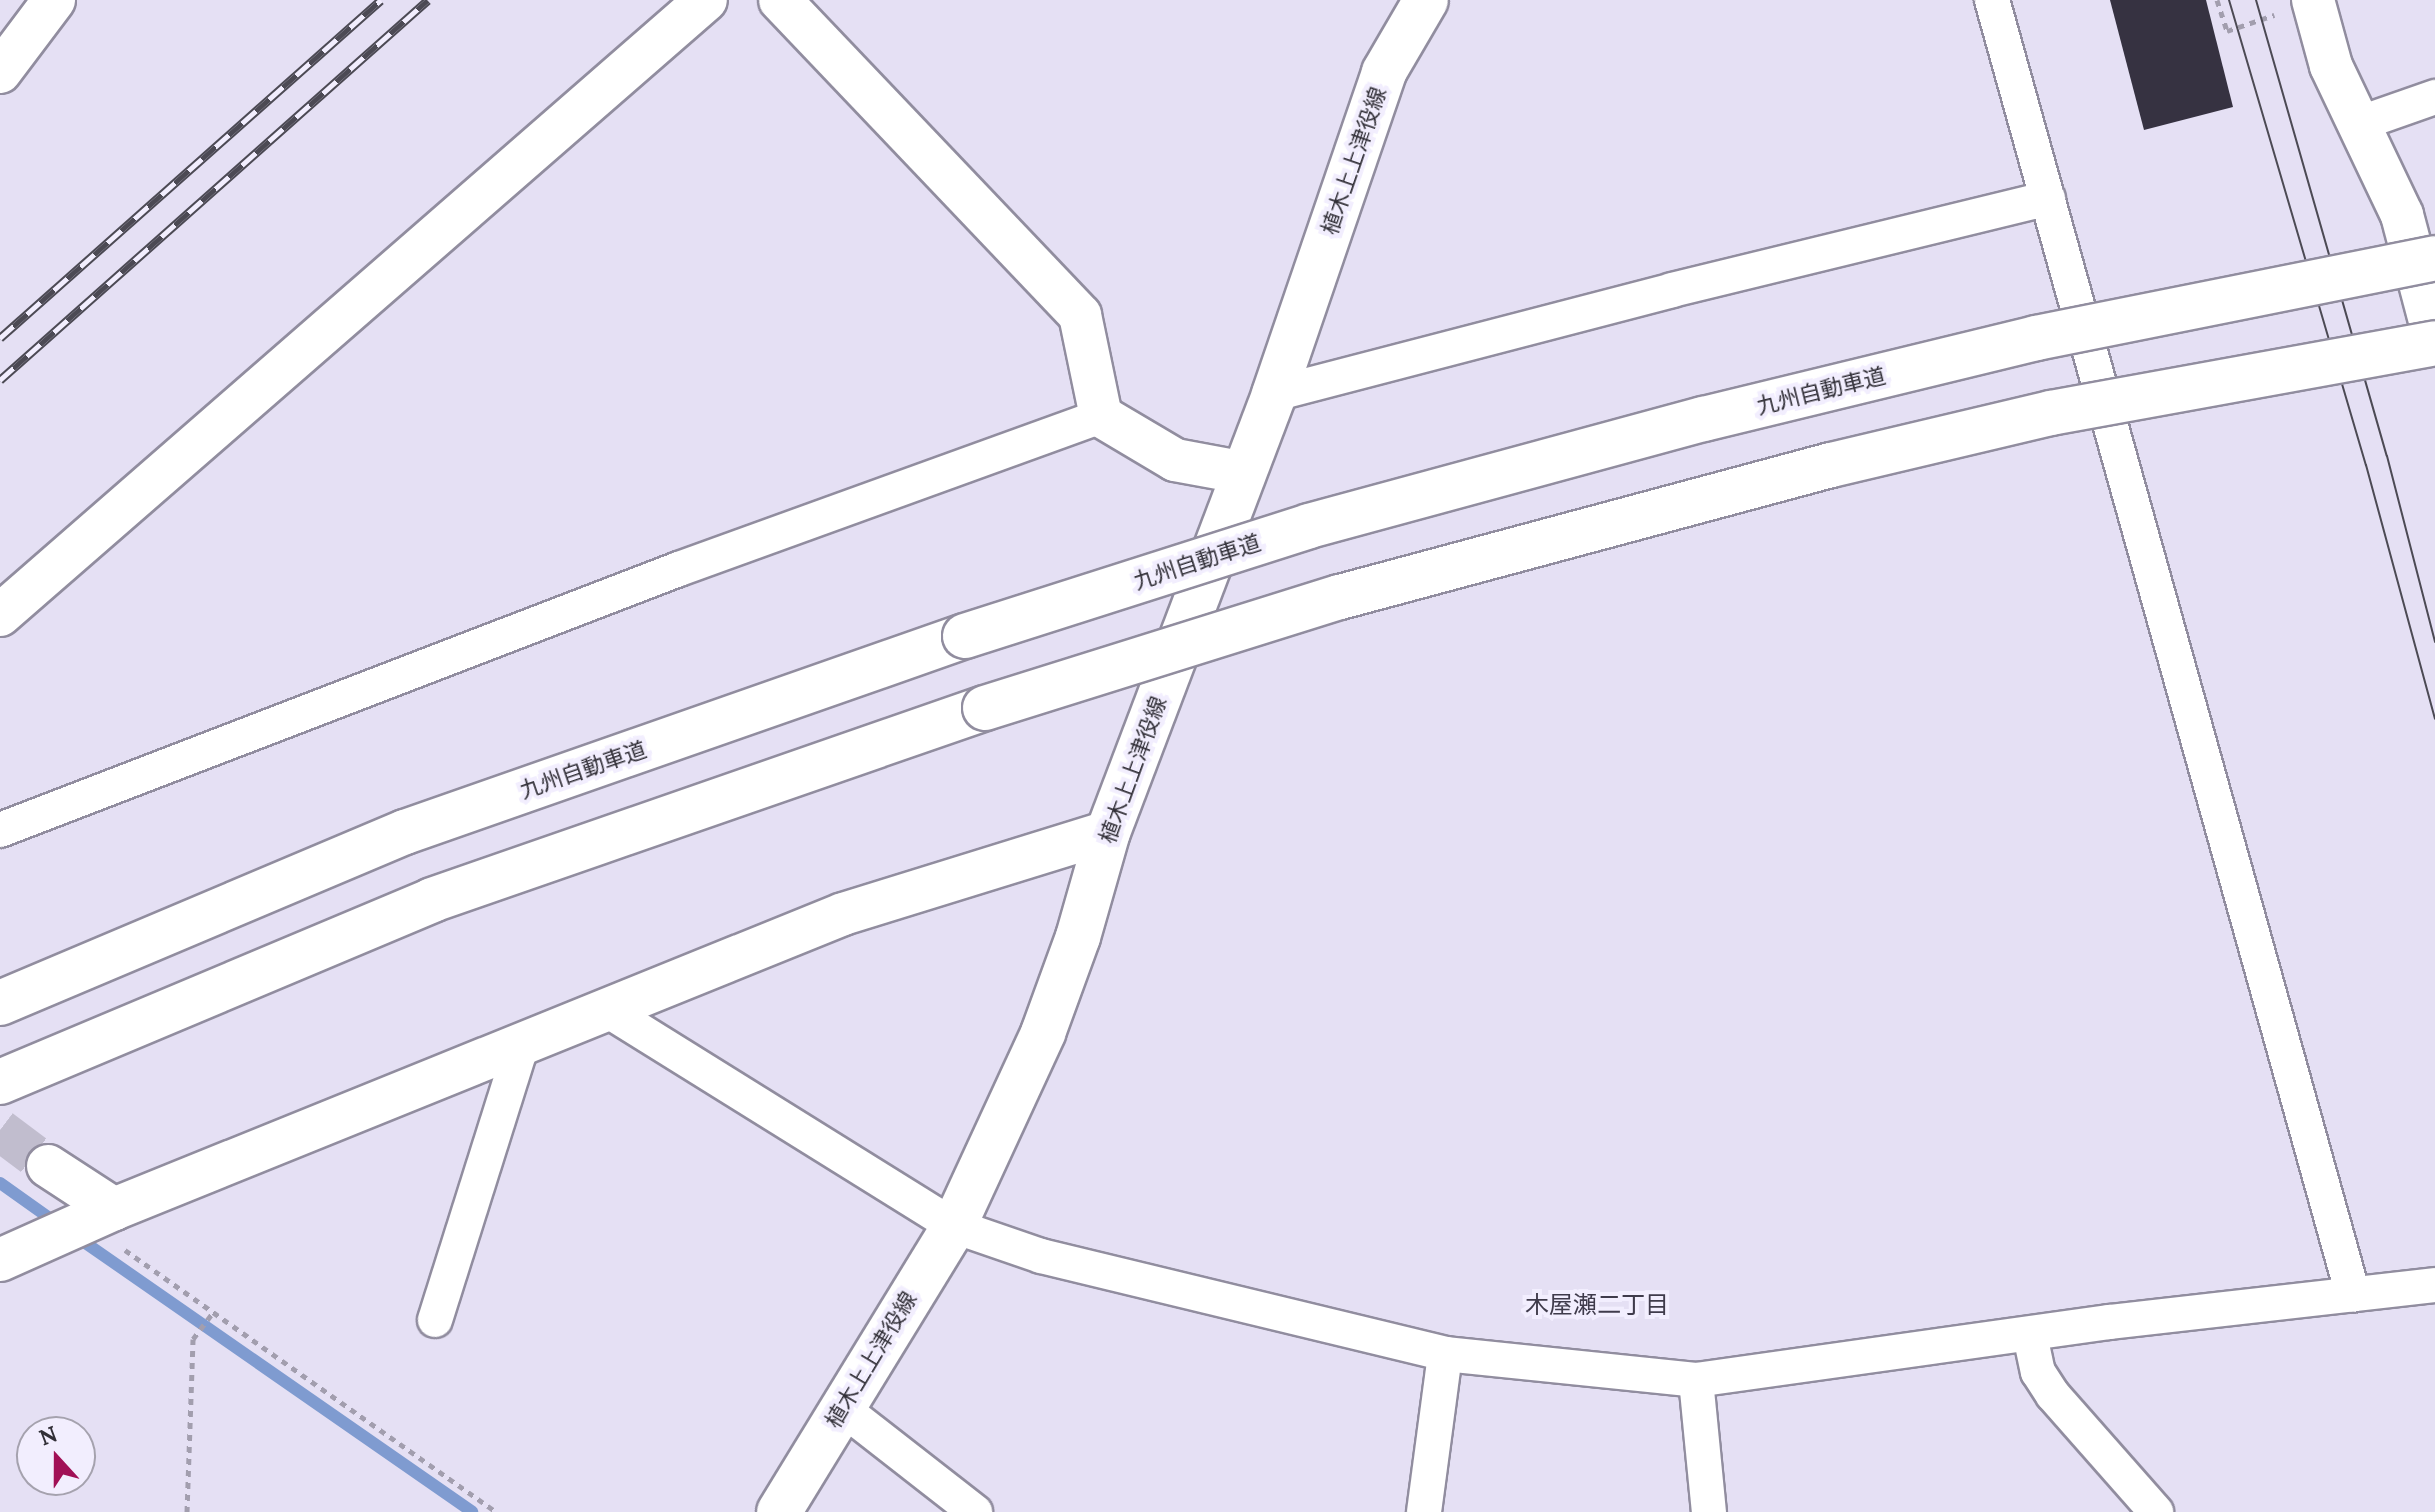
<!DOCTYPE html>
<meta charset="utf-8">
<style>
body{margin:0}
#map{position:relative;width:2435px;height:1512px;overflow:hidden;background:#e5e0f4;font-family:Lora,"Noto Sans JP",serif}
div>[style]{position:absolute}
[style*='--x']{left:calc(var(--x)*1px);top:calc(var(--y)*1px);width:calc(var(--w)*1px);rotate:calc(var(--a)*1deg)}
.stream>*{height:12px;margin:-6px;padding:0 6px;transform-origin:6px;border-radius:6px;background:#7f9bd0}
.building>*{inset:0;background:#363241}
.tertiary-tunnel>*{height:42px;margin-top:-21px;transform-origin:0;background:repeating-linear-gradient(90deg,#c1bdce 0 42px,transparent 0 63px)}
.path>*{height:5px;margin-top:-2.5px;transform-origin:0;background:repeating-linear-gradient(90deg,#a29eae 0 6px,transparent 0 12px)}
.roads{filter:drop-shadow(2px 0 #918d9f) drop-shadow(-2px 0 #918d9f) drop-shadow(0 2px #918d9f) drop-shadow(0 -2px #918d9f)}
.minor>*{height:34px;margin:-17px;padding:0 17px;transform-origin:17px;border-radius:17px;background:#fff}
.tertiary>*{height:42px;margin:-21px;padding:0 21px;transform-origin:21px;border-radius:21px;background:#fff}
.secondary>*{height:44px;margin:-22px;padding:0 22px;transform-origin:22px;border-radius:22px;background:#fff}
.motorway>*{height:44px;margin:-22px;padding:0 22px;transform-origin:22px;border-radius:22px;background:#fff}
.tram>*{height:2px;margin:-1px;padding:0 1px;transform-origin:1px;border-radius:1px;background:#4c4a54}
.rail>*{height:9px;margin-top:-4.5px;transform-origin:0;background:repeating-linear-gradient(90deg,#f2eefe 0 18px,#4c4a54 0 36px);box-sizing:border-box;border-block:2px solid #4c4a54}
.bridges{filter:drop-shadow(2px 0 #918d9f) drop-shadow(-2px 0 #918d9f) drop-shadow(0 2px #918d9f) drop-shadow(0 -2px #918d9f)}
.motorway-bridge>*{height:44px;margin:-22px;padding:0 22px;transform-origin:22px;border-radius:22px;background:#fff}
span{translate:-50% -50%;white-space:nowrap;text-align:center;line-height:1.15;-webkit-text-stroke:8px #f2eefe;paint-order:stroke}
.street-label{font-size:22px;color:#312f37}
.neighbourhood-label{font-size:24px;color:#3f3b4b}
.north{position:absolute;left:16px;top:1416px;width:80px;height:80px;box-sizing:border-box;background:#f2eefe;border:2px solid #a5a2ae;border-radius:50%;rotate:339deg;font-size:22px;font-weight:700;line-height:32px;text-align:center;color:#312f37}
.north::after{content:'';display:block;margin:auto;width:28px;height:36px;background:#a11056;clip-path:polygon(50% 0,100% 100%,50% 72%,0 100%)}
</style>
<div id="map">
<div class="stream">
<div style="--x:0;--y:1183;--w:72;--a:35.4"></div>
<div style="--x:74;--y:1235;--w:485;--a:34.8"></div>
</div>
<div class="building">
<div style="clip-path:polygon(2110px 0,2206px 0,2233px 107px,2144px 130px)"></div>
</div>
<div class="tertiary-tunnel">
<div style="--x:0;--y:1130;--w:60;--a:36.9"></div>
</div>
<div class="path">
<div style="--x:2217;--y:0;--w:33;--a:72"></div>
<div style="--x:2227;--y:31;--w:50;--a:-18.8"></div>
<div style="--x:125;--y:1250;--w:454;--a:35.2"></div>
<div style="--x:187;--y:1512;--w:173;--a:-88"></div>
<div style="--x:193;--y:1339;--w:31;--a:-53"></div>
</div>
<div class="roads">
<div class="minor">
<div style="--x:1992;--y:0;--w:1344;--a:74.42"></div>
<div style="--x:2358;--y:124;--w:82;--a:-19.3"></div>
<div style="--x:1274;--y:394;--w:411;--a:-14.6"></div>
<div style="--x:1672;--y:290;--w:387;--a:-13.7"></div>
<div style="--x:0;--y:830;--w:727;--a:-21.03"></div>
<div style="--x:679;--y:569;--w:449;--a:-19.9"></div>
<div style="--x:607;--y:1010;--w:409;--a:31.9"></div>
<div style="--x:954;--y:1226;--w:92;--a:19"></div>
<div style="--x:1041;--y:1256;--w:416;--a:13.6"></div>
<div style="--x:1445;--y:1354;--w:252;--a:5.9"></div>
<div style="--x:1696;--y:1380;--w:418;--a:-8"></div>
<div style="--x:2110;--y:1322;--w:327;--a:-6.5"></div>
<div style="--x:435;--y:1320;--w:289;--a:-72.5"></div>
<div style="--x:2030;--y:1335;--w:38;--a:78"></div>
<div style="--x:2038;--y:1372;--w:27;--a:57"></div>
<div style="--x:2053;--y:1395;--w:156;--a:48.6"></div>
<div style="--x:1696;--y:1380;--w:133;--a:84.4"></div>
<div style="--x:842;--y:1408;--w:169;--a:38"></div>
<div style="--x:1424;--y:1512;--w:159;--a:-82.4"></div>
</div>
<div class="tertiary">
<div style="--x:780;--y:0;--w:435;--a:46.4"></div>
<div style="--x:1080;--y:315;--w:103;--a:78.3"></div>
<div style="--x:1101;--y:416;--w:86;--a:30.7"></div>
<div style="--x:1175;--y:460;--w:71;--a:10.5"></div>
<div style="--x:2313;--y:0;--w:68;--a:74.7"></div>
<div style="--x:2331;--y:66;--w:165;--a:64.5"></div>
<div style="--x:2402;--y:215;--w:129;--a:75.2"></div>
<div style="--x:0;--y:72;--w:90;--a:-53.1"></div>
<div style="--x:0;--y:615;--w:936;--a:-41.06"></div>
<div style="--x:48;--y:1166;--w:79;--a:33.1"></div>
<div style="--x:0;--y:1260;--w:125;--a:-24.1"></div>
<div style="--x:114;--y:1209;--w:786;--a:-22.03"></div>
<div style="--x:843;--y:914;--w:277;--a:-17.2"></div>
</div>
<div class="secondary">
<div style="--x:779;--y:1512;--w:335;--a:-58.5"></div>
<div style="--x:954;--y:1226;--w:213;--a:-65.2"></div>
<div style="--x:1043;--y:1033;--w:102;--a:-70"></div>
<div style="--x:1078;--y:937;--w:109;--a:-74.1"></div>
<div style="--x:1108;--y:832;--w:468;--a:-69.2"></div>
<div style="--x:1274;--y:394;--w:340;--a:-71.1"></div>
<div style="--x:1384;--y:72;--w:83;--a:-59.7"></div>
</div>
<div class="motorway">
<div style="--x:0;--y:1003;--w:440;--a:-22.9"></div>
<div style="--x:405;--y:832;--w:593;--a:-19.29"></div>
<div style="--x:0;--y:1082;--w:469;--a:-22.8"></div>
<div style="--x:432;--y:900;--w:585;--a:-19.15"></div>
</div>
</div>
<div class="tram">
<div style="--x:2229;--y:0;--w:485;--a:73.6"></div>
<div style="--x:2366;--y:465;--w:263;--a:74.8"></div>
<div style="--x:2256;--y:0;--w:474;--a:74"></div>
<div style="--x:2387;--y:456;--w:192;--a:75.5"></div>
</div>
<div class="rail">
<div style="--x:0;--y:338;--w:509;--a:-41.58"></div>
<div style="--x:0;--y:380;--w:572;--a:-41.6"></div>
</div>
<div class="bridges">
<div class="motorway-bridge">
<div style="--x:965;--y:636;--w:361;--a:-17.7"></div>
<div style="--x:1309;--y:526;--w:409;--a:-15.2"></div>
<div style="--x:1704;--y:419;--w:342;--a:-13.7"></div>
<div style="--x:2036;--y:338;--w:407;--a:-11.3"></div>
<div style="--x:985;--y:708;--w:372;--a:-17.4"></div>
<div style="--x:1340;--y:597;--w:508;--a:-15.05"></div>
<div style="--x:1831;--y:465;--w:226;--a:-13.3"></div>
<div style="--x:2051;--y:413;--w:390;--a:-10.3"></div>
</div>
</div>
<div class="street-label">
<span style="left:1354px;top:161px;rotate:-71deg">植木上上津役線</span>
<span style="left:1821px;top:391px;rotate:-14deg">九州自動車道</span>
<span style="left:1197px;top:562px;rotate:-18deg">九州自動車道</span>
<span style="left:583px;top:770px;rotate:-19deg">九州自動車道</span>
<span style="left:1133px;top:770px;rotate:-70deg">植木上上津役線</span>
<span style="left:871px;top:1360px;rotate:-59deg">植木上上津役線</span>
</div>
<div class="neighbourhood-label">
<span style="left:1597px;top:1305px">木屋瀬二丁目</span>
</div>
<div class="north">N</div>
</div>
